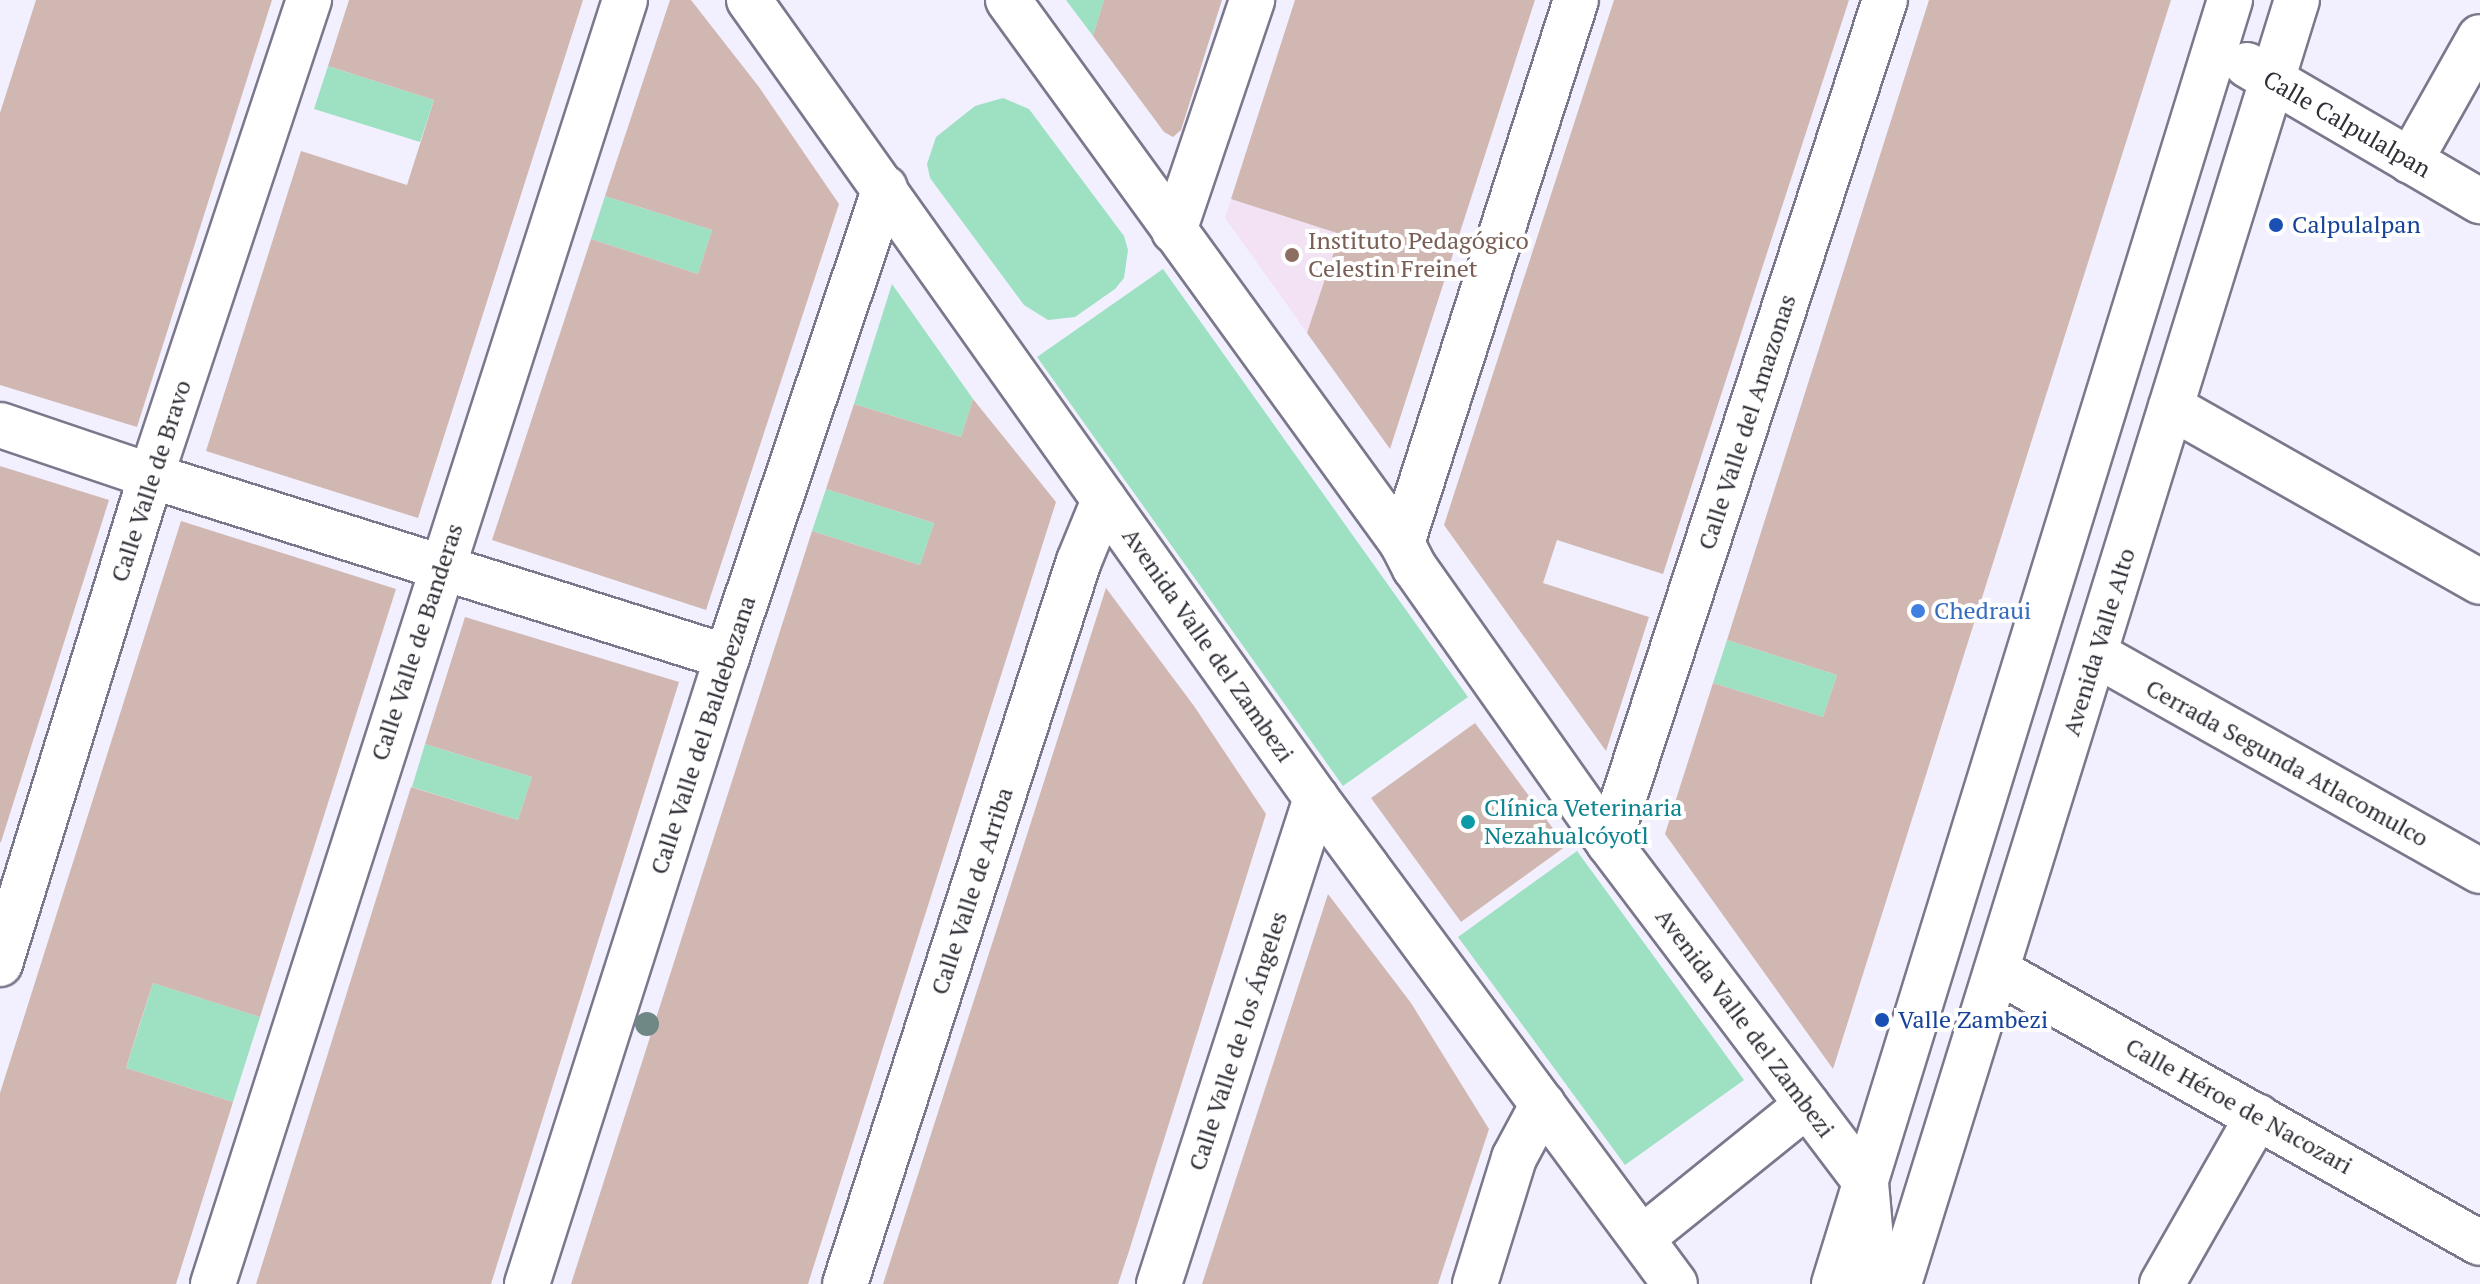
<!DOCTYPE html>
<meta charset="utf-8">
<style>
body{margin:0}
#map{position:relative;width:2480px;height:1284px;overflow:hidden;background:#f2f0fe;font-family:"PT Serif",serif}
div>[style]{position:absolute}
[style*='--x']{left:calc(var(--x)*1px);top:calc(var(--y)*1px);width:calc(var(--w)*1px);rotate:calc(var(--a)*1deg)}
.education>*{inset:0;background:#f2e2f4}
.green>*{inset:0;background:#9ee0c2}
.building>*{inset:0;background:#d1b7b2}
.roads{filter:drop-shadow(2px 0 #7b788c) drop-shadow(-2px 0 #7b788c) drop-shadow(0 2px #7b788c) drop-shadow(0 -2px #7b788c)}
.minor>*{height:44px;margin:-22px;padding:0 22px;transform-origin:22px;border-radius:22px;background:#fff}
.trees>*{width:24px;height:24px;margin:-12px;border-radius:50%;background:#6f8885}
.dots>*{width:22px;height:22px;translate:-50% -50%;box-sizing:border-box;border:4px solid #fff;border-radius:50%}
span{translate:-50% -50%;white-space:nowrap;text-align:center;line-height:1.15;-webkit-text-stroke:8px #fff;paint-order:stroke}
.street-label{font-size:24px;color:#302e37}
.transit-label{font-size:24px;color:#164399}
.left{translate:0 -50%;text-align:left}
.education-label{font-size:24px;color:#785e54}
.shop-label{font-size:24px;color:#366cbe}
.culture-label{font-size:24px;color:#0d838f}
</style>
<div id="map">
<div class="education">
<div style="clip-path:polygon(1231px 199px,1340px 234px,1307px 333px,1225px 218px)"></div>
</div>
<div class="green">
<div style="clip-path:polygon(1066px 0,1104px 0,1093px 36px)"></div>
<div style="clip-path:polygon(328px 66px,434px 100px,420px 142px,314px 109px)"></div>
<div style="clip-path:polygon(1003px 98px,1029px 109px,1124px 236px,1128px 250px,1124px 278px,1115px 289px,1075px 317px,1048px 320px,1024px 305px,930px 178px,927px 164px,936px 137px,975px 106px)"></div>
<div style="clip-path:polygon(605px 196px,712px 230px,698px 274px,591px 239px)"></div>
<div style="clip-path:polygon(1163px 269px,1468px 697px,1343px 786px,1037px 357px)"></div>
<div style="clip-path:polygon(892px 284px,973px 399px,961px 437px,854px 404px)"></div>
<div style="clip-path:polygon(826px 489px,934px 523px,920px 565px,812px 531px)"></div>
<div style="clip-path:polygon(1727px 640px,1837px 675px,1823px 717px,1713px 683px)"></div>
<div style="clip-path:polygon(425px 744px,532px 777px,518px 820px,412px 787px)"></div>
<div style="clip-path:polygon(1577px 851px,1744px 1080px,1625px 1165px,1458px 937px)"></div>
<div style="clip-path:polygon(153px 983px,260px 1017px,233px 1102px,126px 1068px)"></div>
</div>
<div class="building">
<div style="clip-path:polygon(36px 0,272px 0,137px 427px,0 385px,0 113px)"></div>
<div style="clip-path:polygon(349px 0,583px 0,418px 518px,206px 451px,301px 151px,407px 185px,434px 100px,328px 66px)"></div>
<div style="clip-path:polygon(670px 0,691px 0,759px 87px,839px 204px,706px 610px,492px 540px,591px 239px,698px 274px,712px 230px,605px 196px)"></div>
<div style="clip-path:polygon(1104px 0,1222px 0,1181px 130px,1173px 137px,1164px 132px,1093px 36px)"></div>
<div style="clip-path:polygon(1295px 0,1535px 0,1390px 449px,1307px 333px,1340px 234px,1231px 199px)"></div>
<div style="clip-path:polygon(1614px 0,1849px 0,1663px 574px,1557px 540px,1543px 583px,1649px 617px,1606px 751px,1444px 525px)"></div>
<div style="clip-path:polygon(1929px 0,2171px 0,1833px 1069px,1665px 834px,1713px 683px,1823px 717px,1837px 675px,1727px 640px)"></div>
<div style="clip-path:polygon(973px 399px,1056px 502px,808px 1284px,571px 1284px,812px 531px,920px 565px,934px 523px,826px 489px,854px 404px,961px 437px)"></div>
<div style="clip-path:polygon(0 466px,109px 500px,1px 842px,0 842px)"></div>
<div style="clip-path:polygon(181px 521px,396px 589px,260px 1017px,153px 983px,139px 1026px,126px 1068px,233px 1102px,176px 1284px,0 1284px,0 1093px)"></div>
<div style="clip-path:polygon(1106px 588px,1194px 706px,1266px 814px,1129px 1251px,1118px 1284px,883px 1284px)"></div>
<div style="clip-path:polygon(465px 617px,679px 682px,519px 1194px,491px 1284px,256px 1284px,411px 787px,518px 820px,532px 777px,425px 744px)"></div>
<div style="clip-path:polygon(1475px 723px,1566px 846px,1461px 922px,1371px 798px)"></div>
<div style="clip-path:polygon(1328px 894px,1411px 1003px,1489px 1129px,1438px 1284px,1202px 1284px)"></div>
</div>
<div class="roads">
<div class="minor">
<div style="--x:749;--y:0;--w:979;--a:54.61"></div>
<div style="--x:1316;--y:798;--w:604;--a:53.55"></div>
<div style="--x:1008;--y:0;--w:671;--a:54.04"></div>
<div style="--x:1402;--y:543;--w:28;--a:63"></div>
<div style="--x:1415;--y:568;--w:337;--a:54.8"></div>
<div style="--x:1609;--y:843;--w:426;--a:52.9"></div>
<div style="--x:1866;--y:1183;--w:101;--a:84.9"></div>
<div style="--x:2247;--y:65;--w:270;--a:30.3"></div>
<div style="--x:2410;--y:161;--w:142;--a:-60.6"></div>
<div style="--x:1174;--y:231;--w:244;--a:-71.3"></div>
<div style="--x:2171;--y:407;--w:355;--a:29.5"></div>
<div style="--x:0;--y:425;--w:159;--a:18.7"></div>
<div style="--x:151;--y:476;--w:604;--a:17.44"></div>
<div style="--x:1402;--y:543;--w:570;--a:-72.23"></div>
<div style="--x:2095;--y:654;--w:442;--a:29.4"></div>
<div style="--x:1609;--y:843;--w:887;--a:-71.87"></div>
<div style="--x:0;--y:964;--w:511;--a:-72.81"></div>
<div style="--x:151;--y:476;--w:502;--a:-71.64"></div>
<div style="--x:1998;--y:971;--w:553;--a:29.44"></div>
<div style="--x:1642;--y:1238;--w:212;--a:-38.9"></div>
<div style="--x:213;--y:1284;--w:1348;--a:-72.21"></div>
<div style="--x:527;--y:1284;--w:658;--a:-72.31"></div>
<div style="--x:727;--y:657;--w:495;--a:-71.4"></div>
<div style="--x:845;--y:1284;--w:760;--a:-72.07"></div>
<div style="--x:1079;--y:561;--w:66;--a:-67.7"></div>
<div style="--x:1159;--y:1284;--w:511;--a:-72.1"></div>
<div style="--x:1475;--y:1284;--w:132;--a:-72.8"></div>
<div style="--x:1514;--y:1158;--w:61;--a:-61.8"></div>
<div style="--x:1834;--y:1284;--w:1344;--a:-72.86"></div>
<div style="--x:1899;--y:1284;--w:1344;--a:-72.78"></div>
<div style="--x:2162;--y:1284;--w:193;--a:-60.3"></div>
</div>
</div>
<div class="trees">
<div style="left:647px;top:1024px"></div>
</div>
<div class="dots">
<div style="left:2276px;top:225px;background:#1a4fb4"></div>
<div style="left:1292px;top:255px;background:#8d6e63"></div>
<div style="left:1918px;top:611px;background:#3f7fe0"></div>
<div style="left:1468px;top:822px;background:#0f9aa8"></div>
<div style="left:1882px;top:1020px;background:#1a4fb4"></div>
</div>
<div class="street-label">
<span style="left:2347px;top:124px;rotate:30deg">Calle Calpulalpan</span>
<span style="left:1747px;top:422px;rotate:-72deg">Calle Valle del Amazonas</span>
<span style="left:151px;top:481px;rotate:-72deg">Calle Valle de Bravo</span>
<span style="left:417px;top:642px;rotate:-72deg">Calle Valle de Banderas</span>
<span style="left:2099px;top:642px;rotate:-73deg">Avenida Valle Alto</span>
<span style="left:1208px;top:645px;rotate:55deg">Avenida Valle del Zambezi</span>
<span style="left:703px;top:735px;rotate:-72deg">Calle Valle del Baldebezana</span>
<span style="left:2287px;top:763px;rotate:29deg">Cerrada Segunda Atlacomulco</span>
<span style="left:972px;top:891px;rotate:-72deg">Calle Valle de Arriba</span>
<span style="left:1745px;top:1023px;rotate:53deg">Avenida Valle del Zambezi</span>
<span style="left:1238px;top:1041px;rotate:-72deg">Calle Valle de los Ángeles</span>
<span style="left:2239px;top:1106px;rotate:29deg">Calle Héroe de Nacozari</span>
</div>
<div class="transit-label">
<span class="left" style="left:2292px;top:225px">Calpulalpan</span>
<span class="left" style="left:1898px;top:1020px">Valle Zambezi</span>
</div>
<div class="education-label">
<span class="left" style="left:1308px;top:255px">Instituto Pedagógico<br>Celestin Freinet</span>
</div>
<div class="shop-label">
<span class="left" style="left:1934px;top:611px">Chedraui</span>
</div>
<div class="culture-label">
<span class="left" style="left:1484px;top:822px">Clínica Veterinaria<br>Nezahualcóyotl</span>
</div>
</div>
